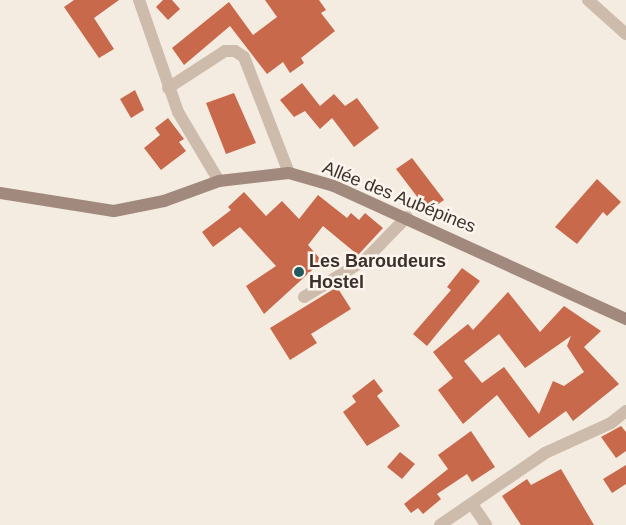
<!DOCTYPE html>
<meta charset="utf-8">
<style>
body{margin:0}
#map{position:relative;width:626px;height:525px;overflow:hidden;background:#f4ebe1;font-family:Arial,sans-serif}
div>[style]{position:absolute}
[style*='--x']{left:calc(var(--x)*1px);top:calc(var(--y)*1px);width:calc(var(--w)*1px);rotate:calc(var(--a)*1deg)}
.building>*{inset:0;background:#c8694b}
.street>*{height:12px;margin:-6px;padding:0 6px;transform-origin:6px;border-radius:6px;background:#cdbbac}
.secondary>*{height:12px;margin:-6px;padding:0 6px;transform-origin:6px;border-radius:6px;background:#a18a7d}
.dots>*{width:14px;height:14px;translate:-50% -50%;box-sizing:border-box;border:2px solid #fbf5ee;border-radius:50%}
span{translate:-50% -50%;white-space:nowrap;text-align:center;line-height:1.15;-webkit-text-stroke:5px #fbf5ee;paint-order:stroke}
.street-label{font-size:18px;color:#3b302b}
.poi-label{font-size:18px;color:#3b302b;font-weight:700}
.left{translate:0 -50%;text-align:left}
</style>
<div id="map">
<div class="building">
<div style="clip-path:polygon(74px 0,119px 0,94px 18px,114px 49px,99px 58px,64px 7px)"></div>
<div style="clip-path:polygon(163px 0,172px 0,180px 9px,168px 20px,156px 7px)"></div>
<div style="clip-path:polygon(265px 0,319px 0,326px 10px,321px 13px,335px 31px,301px 58px,304px 63px,290px 73px,283px 62px,267px 74px,230px 26px,184px 65px,172px 48px,229px 2px,253px 35px,277px 17px)"></div>
<div style="clip-path:polygon(302px 83px,320px 106px,334px 94px,345px 106px,357px 98px,379px 128px,354px 147px,332px 118px,320px 129px,305px 111px,294px 117px,280px 100px)"></div>
<div style="clip-path:polygon(135px 90px,144px 110px,131px 118px,120px 99px)"></div>
<div style="clip-path:polygon(234px 93px,256px 143px,226px 154px,206px 103px)"></div>
<div style="clip-path:polygon(168px 118px,184px 139px,179px 142px,186px 151px,161px 170px,144px 148px,160px 135px,155px 128px)"></div>
<div style="clip-path:polygon(412px 158px,444px 200px,428px 211px,396px 169px)"></div>
<div style="clip-path:polygon(597px 179px,621px 202px,607px 216px,603px 212px,577px 244px,555px 227px)"></div>
<div style="clip-path:polygon(244px 192px,266px 216px,282px 201px,299px 219px,318px 195px,347px 218px,351px 213px,359px 220px,365px 213px,383px 228px,358px 255px,323px 226px,308px 245px,322px 261px,264px 314px,246px 286px,276px 266px,240px 227px,213px 247px,202px 232px,231px 210px,228px 207px)"></div>
<div style="clip-path:polygon(462px 268px,480px 281px,427px 346px,413px 334px,451px 290px,447px 287px)"></div>
<div style="clip-path:polygon(337px 287px,351px 309px,311px 334px,317px 343px,290px 360px,270px 328px)"></div>
<div style="clip-path:polygon(evenodd,508px 292px,540px 332px,564px 306px,601px 331px,584px 347px,619px 384px,573px 421px,566px 411px,529px 438px,497px 395px,463px 424px,438px 390px,453px 378px,433px 352px,468px 324px,473px 330px,508px 292px,499px 334px,525px 368px,571px 336px,567px 346px,584px 372px,564px 386px,553px 381px,539px 414px,504px 367px,482px 383px,464px 361px,499px 334px)"></div>
<div style="clip-path:polygon(374px 379px,383px 391px,377px 396px,400px 426px,367px 446px,343px 412px,356px 402px,352px 396px)"></div>
<div style="clip-path:polygon(621px 426px,626px 432px,626px 451px,616px 458px,601px 437px)"></div>
<div style="clip-path:polygon(471px 431px,495px 467px,472px 482px,467px 474px,437px 494px,441px 499px,423px 514px,418px 508px,411px 513px,404px 504px,448px 469px,438px 455px)"></div>
<div style="clip-path:polygon(400px 452px,415px 464px,402px 479px,387px 467px)"></div>
<div style="clip-path:polygon(626px 465px,626px 484px,612px 493px,603px 479px)"></div>
<div style="clip-path:polygon(561px 469px,594px 525px,521px 525px,502px 496px,527px 479px,531px 485px)"></div>
</div>
<div class="street">
<div style="--x:139;--y:0;--w:119;--a:70.8"></div>
<div style="--x:178;--y:112;--w:80;--a:59.3"></div>
<div style="--x:588;--y:0;--w:51;--a:41.8"></div>
<div style="--x:168;--y:88;--w:68;--a:-33"></div>
<div style="--x:225;--y:51;--w:10;--a:0"></div>
<div style="--x:235;--y:51;--w:11;--a:34"></div>
<div style="--x:244;--y:57;--w:124;--a:68.8"></div>
<div style="--x:304;--y:297;--w:71;--a:-31.2"></div>
<div style="--x:365;--y:260;--w:60;--a:-45.7"></div>
<div style="--x:472;--y:504;--w:25;--a:56"></div>
<div style="--x:440;--y:525;--w:127;--a:-34.4"></div>
<div style="--x:545;--y:453;--w:72;--a:-24.4"></div>
<div style="--x:611;--y:423;--w:19;--a:-39"></div>
</div>
<div class="secondary">
<div style="--x:0;--y:193;--w:115;--a:9"></div>
<div style="--x:114;--y:211;--w:51;--a:-11.3"></div>
<div style="--x:164;--y:201;--w:59;--a:-20"></div>
<div style="--x:219;--y:181;--w:70;--a:-6.5"></div>
<div style="--x:289;--y:173;--w:47;--a:16.1"></div>
<div style="--x:334;--y:186;--w:321;--a:24.5"></div>
</div>
<div class="dots">
<div style="left:299px;top:272px;background:#1f5a5e"></div>
</div>
<div class="street-label">
<span style="left:399px;top:197px;rotate:22deg">Allée des Aubépines</span>
</div>
<div class="poi-label">
<span class="left" style="left:309px;top:272px">Les Baroudeurs<br>Hostel</span>
</div>
</div>
